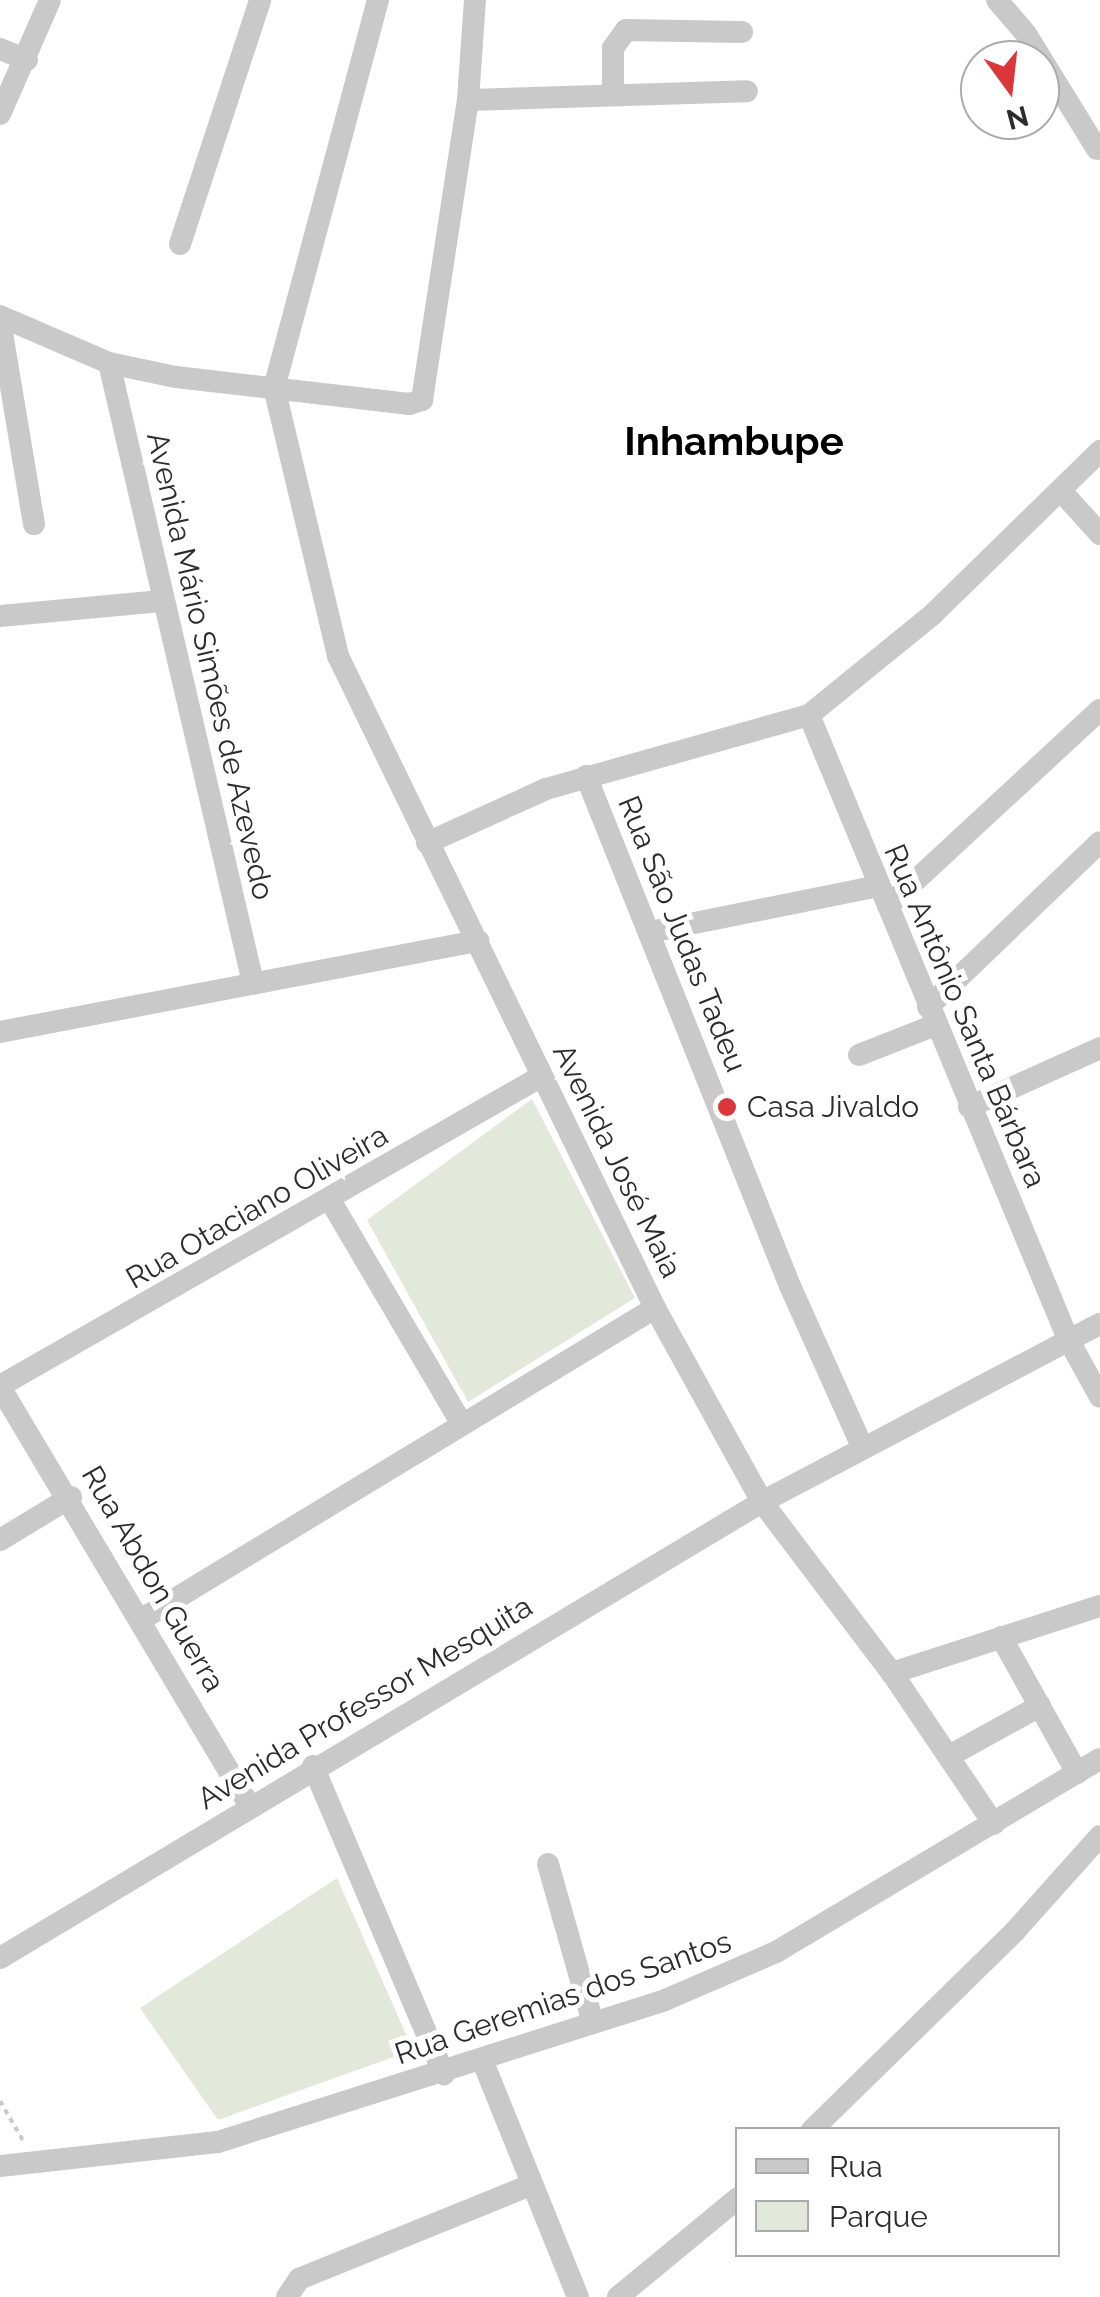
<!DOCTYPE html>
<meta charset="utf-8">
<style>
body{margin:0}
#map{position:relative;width:1100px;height:2297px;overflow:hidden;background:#fff;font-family:Raleway,sans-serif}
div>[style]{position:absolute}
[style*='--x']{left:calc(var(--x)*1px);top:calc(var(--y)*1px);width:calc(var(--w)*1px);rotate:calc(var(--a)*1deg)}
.green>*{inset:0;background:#e2e9da}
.path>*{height:4px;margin-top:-2px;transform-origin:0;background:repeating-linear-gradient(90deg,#c9c9c9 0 5px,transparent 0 10px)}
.minor>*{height:22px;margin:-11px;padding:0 11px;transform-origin:11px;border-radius:11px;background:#c9c9c9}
.dots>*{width:28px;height:28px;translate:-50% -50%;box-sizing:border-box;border:5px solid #fff;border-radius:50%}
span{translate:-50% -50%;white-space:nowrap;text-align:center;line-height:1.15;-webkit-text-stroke:10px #fff;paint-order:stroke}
.street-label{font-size:30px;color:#2c2c2c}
.poi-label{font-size:30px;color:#2c2c2c}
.left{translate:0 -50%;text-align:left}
.district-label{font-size:40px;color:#000;font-weight:700}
.legend{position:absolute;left:735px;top:2127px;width:325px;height:130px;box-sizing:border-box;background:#fff;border:2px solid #ababab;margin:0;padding:12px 18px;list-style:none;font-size:30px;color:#2c2c2c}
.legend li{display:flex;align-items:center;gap:20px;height:50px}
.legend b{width:50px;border:2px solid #ababab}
.north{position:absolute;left:960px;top:40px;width:100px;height:100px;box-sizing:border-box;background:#fff;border:2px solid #ababab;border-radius:50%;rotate:165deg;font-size:28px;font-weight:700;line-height:40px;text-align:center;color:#2c2c2c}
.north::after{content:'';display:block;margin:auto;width:35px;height:45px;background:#db373a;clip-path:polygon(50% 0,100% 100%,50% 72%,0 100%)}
</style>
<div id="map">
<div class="green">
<div style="clip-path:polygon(532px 1099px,635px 1298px,468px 1402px,367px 1220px)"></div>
<div style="clip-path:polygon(337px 1878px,413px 2050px,218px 2120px,140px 2008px)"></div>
</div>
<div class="path">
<div style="--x:0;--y:2101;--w:48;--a:59.7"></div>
</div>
<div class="minor">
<div style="--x:378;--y:0;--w:401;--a:105"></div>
<div style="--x:274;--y:387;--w:277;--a:76.6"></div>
<div style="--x:338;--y:656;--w:725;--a:64.07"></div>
<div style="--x:655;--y:1308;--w:222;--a:61.1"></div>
<div style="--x:762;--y:1502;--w:215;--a:52.8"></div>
<div style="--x:892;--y:1673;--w:182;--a:56"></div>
<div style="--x:997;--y:0;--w:45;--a:49.5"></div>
<div style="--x:1026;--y:34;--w:135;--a:58.3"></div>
<div style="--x:0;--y:49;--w:29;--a:22"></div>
<div style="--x:613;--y:92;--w:44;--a:-90"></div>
<div style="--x:613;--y:48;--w:22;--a:-54"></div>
<div style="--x:626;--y:30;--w:116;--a:1"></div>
<div style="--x:468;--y:100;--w:279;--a:-1.8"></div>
<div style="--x:0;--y:114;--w:124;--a:-66.3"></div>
<div style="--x:180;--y:244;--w:257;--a:-71.8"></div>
<div style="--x:0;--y:316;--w:119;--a:23.3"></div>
<div style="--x:109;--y:363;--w:68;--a:11.8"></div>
<div style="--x:176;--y:377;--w:235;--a:6.6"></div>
<div style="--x:409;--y:404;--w:14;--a:-17"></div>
<div style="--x:422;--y:400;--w:304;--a:-81.3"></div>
<div style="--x:468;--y:100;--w:100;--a:-86"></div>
<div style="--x:0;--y:321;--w:206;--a:80.5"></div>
<div style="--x:109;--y:363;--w:637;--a:76.92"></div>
<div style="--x:1062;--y:492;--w:57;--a:47.9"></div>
<div style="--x:0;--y:616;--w:162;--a:-5.3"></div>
<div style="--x:809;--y:715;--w:676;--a:67.46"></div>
<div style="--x:1068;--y:1339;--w:66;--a:61.1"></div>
<div style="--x:586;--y:776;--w:549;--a:68.2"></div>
<div style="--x:790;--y:1286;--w:175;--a:65.8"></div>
<div style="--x:427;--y:843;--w:131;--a:-24.4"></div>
<div style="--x:546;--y:789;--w:273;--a:-15.7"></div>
<div style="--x:809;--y:715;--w:159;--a:-39.1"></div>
<div style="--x:932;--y:615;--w:235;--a:-44.3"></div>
<div style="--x:888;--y:906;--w:289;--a:-42.8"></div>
<div style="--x:650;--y:932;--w:233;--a:-11.4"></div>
<div style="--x:928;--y:1007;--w:238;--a:-43.8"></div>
<div style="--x:0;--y:1032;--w:487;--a:-10.8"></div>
<div style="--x:859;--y:1055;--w:82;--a:-21.5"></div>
<div style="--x:969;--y:1107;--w:144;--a:-24.2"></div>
<div style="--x:330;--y:1200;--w:256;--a:59.5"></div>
<div style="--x:0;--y:1386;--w:624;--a:-29.77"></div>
<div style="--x:0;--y:1387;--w:487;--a:59.2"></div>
<div style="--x:0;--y:1540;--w:83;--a:-31.2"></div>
<div style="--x:142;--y:1619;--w:600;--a:-31.23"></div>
<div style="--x:1001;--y:1637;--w:156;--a:60.8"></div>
<div style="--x:892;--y:1673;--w:219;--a:-17.9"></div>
<div style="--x:949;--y:1756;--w:104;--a:-28.8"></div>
<div style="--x:313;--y:1766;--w:335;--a:67"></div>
<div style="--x:548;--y:1864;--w:165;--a:74.2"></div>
<div style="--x:0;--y:1958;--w:888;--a:-30.9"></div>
<div style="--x:762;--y:1502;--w:382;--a:-27.8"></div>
<div style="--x:483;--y:2062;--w:253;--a:68"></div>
<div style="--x:812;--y:2130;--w:284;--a:-44.4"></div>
<div style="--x:1015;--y:1931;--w:127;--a:-48.2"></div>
<div style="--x:0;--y:2166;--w:219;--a:-6.3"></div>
<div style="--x:218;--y:2142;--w:469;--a:-17.6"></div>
<div style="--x:665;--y:2000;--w:121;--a:-23.4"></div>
<div style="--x:776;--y:1952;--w:377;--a:-30.8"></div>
<div style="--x:287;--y:2297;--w:22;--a:-56"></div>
<div style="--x:299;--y:2279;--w:247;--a:-22.1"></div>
<div style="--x:618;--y:2297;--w:156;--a:-39.5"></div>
</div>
<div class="dots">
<div style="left:727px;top:1107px;background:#db373a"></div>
</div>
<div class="street-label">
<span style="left:210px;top:666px;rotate:77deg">Avenida Mário Simões de Azevedo</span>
<span style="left:682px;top:934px;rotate:68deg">Rua São Judas Tadeu</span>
<span style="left:965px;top:1016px;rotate:67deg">Rua Antônio Santa Bárbara</span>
<span style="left:617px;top:1161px;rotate:64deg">Avenida José Maia</span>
<span style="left:257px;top:1207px;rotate:-30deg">Rua Otaciano Oliveira</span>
<span style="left:153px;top:1579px;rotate:60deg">Rua Abdon Guerra</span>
<span style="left:365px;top:1703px;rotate:-31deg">Avenida Professor Mesquita</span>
<span style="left:563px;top:1998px;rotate:-19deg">Rua Geremias dos Santos</span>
</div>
<div class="poi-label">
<span class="left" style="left:747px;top:1107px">Casa Jivaldo</span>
</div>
<div class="district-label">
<span style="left:734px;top:441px">Inhambupe</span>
</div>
<ul class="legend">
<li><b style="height:12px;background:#c9c9c9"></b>Rua</li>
<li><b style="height:28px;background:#e2e9da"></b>Parque</li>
</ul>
<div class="north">N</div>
</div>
